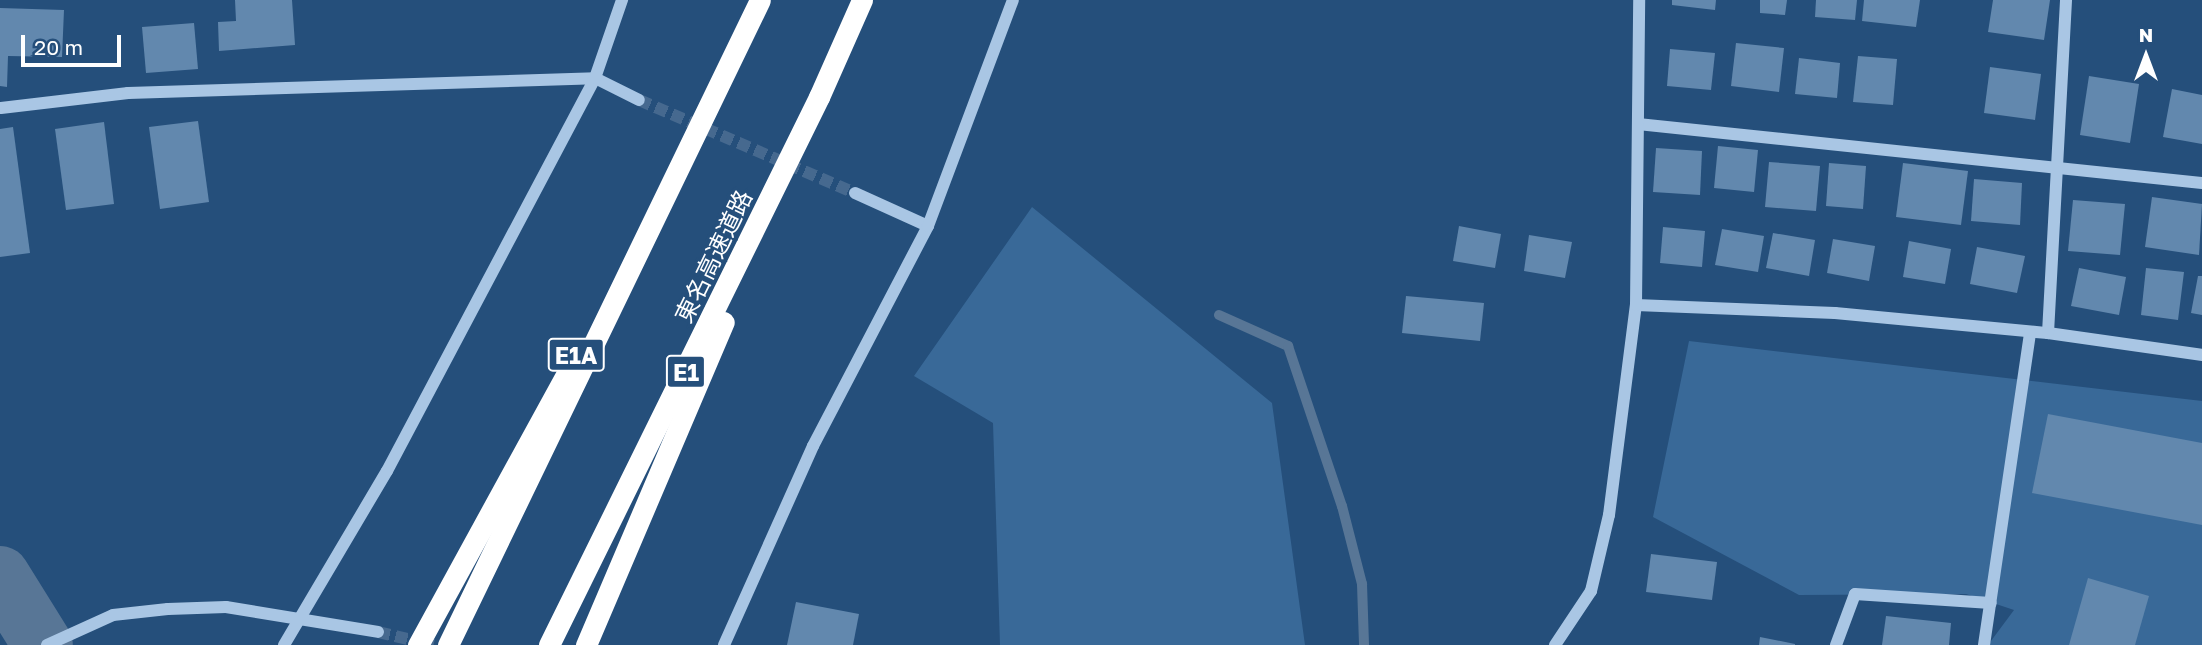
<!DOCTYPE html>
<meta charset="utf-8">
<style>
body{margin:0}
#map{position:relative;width:2202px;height:645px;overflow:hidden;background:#254f7b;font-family:"Golos Text","Noto Sans JP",sans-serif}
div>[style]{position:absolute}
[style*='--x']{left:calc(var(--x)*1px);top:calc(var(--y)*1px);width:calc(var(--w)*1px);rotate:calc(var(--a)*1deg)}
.green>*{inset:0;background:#396998}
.stream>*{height:10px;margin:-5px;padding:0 5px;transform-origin:5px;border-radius:5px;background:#587696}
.river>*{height:60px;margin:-30px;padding:0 30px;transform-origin:30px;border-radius:30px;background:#587696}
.building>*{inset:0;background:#6288ae}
.minor-tunnel>*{height:12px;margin-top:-6px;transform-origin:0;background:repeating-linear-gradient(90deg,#46698f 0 12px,transparent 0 18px)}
.minor>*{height:12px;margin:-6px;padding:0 6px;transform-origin:6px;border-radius:6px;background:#a9c6e4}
.highway>*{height:21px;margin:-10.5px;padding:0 10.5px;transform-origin:10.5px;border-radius:10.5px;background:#fff}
span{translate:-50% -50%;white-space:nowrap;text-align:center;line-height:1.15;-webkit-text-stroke:6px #254f7b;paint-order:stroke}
.shield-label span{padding:2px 5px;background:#254f7b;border:2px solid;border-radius:5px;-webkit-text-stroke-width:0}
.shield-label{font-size:23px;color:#fff;font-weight:700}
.street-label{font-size:24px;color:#fff}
.north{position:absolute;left:2111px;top:21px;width:70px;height:70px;-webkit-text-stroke:5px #254f7b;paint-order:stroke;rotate:0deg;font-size:19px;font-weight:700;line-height:28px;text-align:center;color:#fff}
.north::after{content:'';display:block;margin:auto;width:24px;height:32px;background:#fff;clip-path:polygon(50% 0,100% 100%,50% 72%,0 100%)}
.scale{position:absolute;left:21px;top:35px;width:100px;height:32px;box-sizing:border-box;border:4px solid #fff;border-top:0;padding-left:9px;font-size:21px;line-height:24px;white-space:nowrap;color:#fff;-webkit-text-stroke:5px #254f7b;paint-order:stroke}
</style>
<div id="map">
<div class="green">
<div style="clip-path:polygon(1032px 207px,1272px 403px,1305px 645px,1000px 645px,993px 423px,914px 376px)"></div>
<div style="clip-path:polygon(1689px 341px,2202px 401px,2202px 645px,1988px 645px,2014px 610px,1966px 594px,1799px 595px,1653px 517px)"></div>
</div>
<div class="stream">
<div style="--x:1219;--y:315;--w:76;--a:24.2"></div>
<div style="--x:1288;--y:346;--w:169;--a:71.4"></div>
<div style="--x:1342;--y:506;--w:81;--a:75.6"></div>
<div style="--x:1362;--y:584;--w:61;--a:88.1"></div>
</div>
<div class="river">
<div style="--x:0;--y:576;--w:81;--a:58.1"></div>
</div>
<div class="building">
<div style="clip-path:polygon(235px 0,292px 0,295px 45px,219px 51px,218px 22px,236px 21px)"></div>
<div style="clip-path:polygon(1672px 0,1716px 0,1715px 10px,1672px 5px)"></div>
<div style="clip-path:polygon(1760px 0,1787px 0,1785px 15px,1760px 13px)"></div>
<div style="clip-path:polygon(1816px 0,1857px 0,1855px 20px,1815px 17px)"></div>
<div style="clip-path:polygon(1864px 0,1920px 0,1916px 27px,1862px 21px)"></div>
<div style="clip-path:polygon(1993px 0,2050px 0,2044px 40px,1988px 32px)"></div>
<div style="clip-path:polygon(0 8px,64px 10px,62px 57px,8px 56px,7px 87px,0 86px)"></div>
<div style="clip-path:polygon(194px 23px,198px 69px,146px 73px,142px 27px)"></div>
<div style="clip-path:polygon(1736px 43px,1784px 48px,1779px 92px,1731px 86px)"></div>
<div style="clip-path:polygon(1670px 49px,1715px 53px,1711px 90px,1667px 86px)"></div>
<div style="clip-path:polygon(1858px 56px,1897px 59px,1893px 105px,1853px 102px)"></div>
<div style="clip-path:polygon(1799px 58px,1840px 63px,1837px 98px,1795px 94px)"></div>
<div style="clip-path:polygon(1990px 67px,2041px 74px,2035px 120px,1984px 113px)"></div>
<div style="clip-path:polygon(2089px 76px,2139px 84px,2130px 143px,2080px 135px)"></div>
<div style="clip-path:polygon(2172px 89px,2202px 95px,2202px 144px,2163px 137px)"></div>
<div style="clip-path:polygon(198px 121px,209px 202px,160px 209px,149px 127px)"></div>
<div style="clip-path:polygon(104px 122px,114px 204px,66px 210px,55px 129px)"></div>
<div style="clip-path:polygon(13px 127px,30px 253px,0 257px,0 129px)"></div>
<div style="clip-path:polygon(1718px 146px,1758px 150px,1754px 192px,1714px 188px)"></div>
<div style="clip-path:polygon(1656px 148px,1702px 151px,1700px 195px,1653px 192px)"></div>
<div style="clip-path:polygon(1769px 162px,1820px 166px,1816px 211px,1765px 207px)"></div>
<div style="clip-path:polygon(1829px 163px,1866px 166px,1863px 209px,1826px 206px)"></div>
<div style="clip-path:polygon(1903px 163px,1968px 171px,1961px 225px,1896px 217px)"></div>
<div style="clip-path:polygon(1974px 179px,2022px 183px,2020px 225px,1971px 221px)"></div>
<div style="clip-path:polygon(2152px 197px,2202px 204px,2199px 255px,2145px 247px)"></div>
<div style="clip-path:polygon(2073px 200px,2125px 204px,2120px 255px,2068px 251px)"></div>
<div style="clip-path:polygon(1459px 226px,1501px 234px,1495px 268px,1453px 261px)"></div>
<div style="clip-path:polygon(1663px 227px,1705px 231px,1702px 267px,1660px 263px)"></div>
<div style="clip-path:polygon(1722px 229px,1764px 236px,1758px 272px,1715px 265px)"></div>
<div style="clip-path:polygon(1773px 233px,1815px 240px,1809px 276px,1766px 268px)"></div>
<div style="clip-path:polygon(1529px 235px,1572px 242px,1565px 278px,1524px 271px)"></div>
<div style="clip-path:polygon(1833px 239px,1875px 246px,1869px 281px,1827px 273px)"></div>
<div style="clip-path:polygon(1909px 241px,1951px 249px,1945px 284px,1903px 277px)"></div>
<div style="clip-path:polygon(1977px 247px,2025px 256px,2017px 293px,1970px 284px)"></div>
<div style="clip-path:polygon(2079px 268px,2126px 277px,2119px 315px,2071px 306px)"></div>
<div style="clip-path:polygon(2146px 268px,2184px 272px,2178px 320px,2141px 315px)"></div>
<div style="clip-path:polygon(2198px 276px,2202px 276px,2202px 315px,2191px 313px)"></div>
<div style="clip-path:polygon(1406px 296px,1484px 303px,1480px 341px,1402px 333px)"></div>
<div style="clip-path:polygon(2048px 414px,2202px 443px,2202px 525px,2032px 493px)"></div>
<div style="clip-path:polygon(1651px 554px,1717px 562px,1712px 600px,1646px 592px)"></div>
<div style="clip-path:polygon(2088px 578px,2149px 596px,2135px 645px,2069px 645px)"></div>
<div style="clip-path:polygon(796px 602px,859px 614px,853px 645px,787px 645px)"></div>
<div style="clip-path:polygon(1886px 616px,1951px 623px,1949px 645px,1882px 645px)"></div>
<div style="clip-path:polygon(1760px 637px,1795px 644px,1795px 645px,1759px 645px)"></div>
</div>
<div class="minor-tunnel">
<div style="--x:639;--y:100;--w:235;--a:23.3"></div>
<div style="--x:378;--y:632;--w:57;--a:13.3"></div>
</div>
<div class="minor">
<div style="--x:1;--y:108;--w:128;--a:-6.7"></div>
<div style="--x:128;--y:93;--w:467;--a:-1.8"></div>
<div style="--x:595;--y:78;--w:49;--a:26.6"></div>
<div style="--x:1638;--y:124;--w:567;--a:5.97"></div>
<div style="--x:855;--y:193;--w:80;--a:24.3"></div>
<div style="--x:1636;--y:305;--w:199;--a:2.3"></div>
<div style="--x:1835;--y:313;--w:214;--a:5.4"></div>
<div style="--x:2048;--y:333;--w:156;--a:8.1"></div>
<div style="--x:2048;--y:333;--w:333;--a:-86.9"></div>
<div style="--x:47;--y:645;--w:72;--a:-24.4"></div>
<div style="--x:113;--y:615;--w:55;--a:-6.2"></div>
<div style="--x:168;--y:609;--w:58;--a:-2"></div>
<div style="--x:226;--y:607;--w:154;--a:9.3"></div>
<div style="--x:284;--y:645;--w:202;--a:-59.4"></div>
<div style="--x:387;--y:471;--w:445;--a:-62.1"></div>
<div style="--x:595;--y:78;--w:83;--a:-70.9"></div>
<div style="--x:724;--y:645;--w:218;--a:-65.9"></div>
<div style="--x:813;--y:446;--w:248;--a:-62.4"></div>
<div style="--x:928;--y:226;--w:241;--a:-69.4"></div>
<div style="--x:1555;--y:645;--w:65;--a:-56.3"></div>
<div style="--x:1591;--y:591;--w:78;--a:-76.7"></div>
<div style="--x:1609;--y:515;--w:212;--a:-82.7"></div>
<div style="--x:1636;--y:305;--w:305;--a:-89.4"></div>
<div style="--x:1836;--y:645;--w:54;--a:-69.6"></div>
<div style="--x:1855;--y:594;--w:136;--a:3.8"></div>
<div style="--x:1984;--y:645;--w:316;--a:-81.6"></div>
</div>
<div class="highway">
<div style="--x:418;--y:645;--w:317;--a:-61.3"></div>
<div style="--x:448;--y:645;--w:716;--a:-64.19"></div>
<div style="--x:549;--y:645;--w:611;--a:-63.77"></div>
<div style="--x:819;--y:97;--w:106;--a:-66.1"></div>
<div style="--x:586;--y:645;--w:351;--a:-66.9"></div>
</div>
<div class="shield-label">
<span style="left:576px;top:355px">E1A</span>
<span style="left:686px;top:372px">E1</span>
</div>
<div class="street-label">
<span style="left:713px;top:256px;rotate:-64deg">東名高速道路</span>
</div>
<div class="north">N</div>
<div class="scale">20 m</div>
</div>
